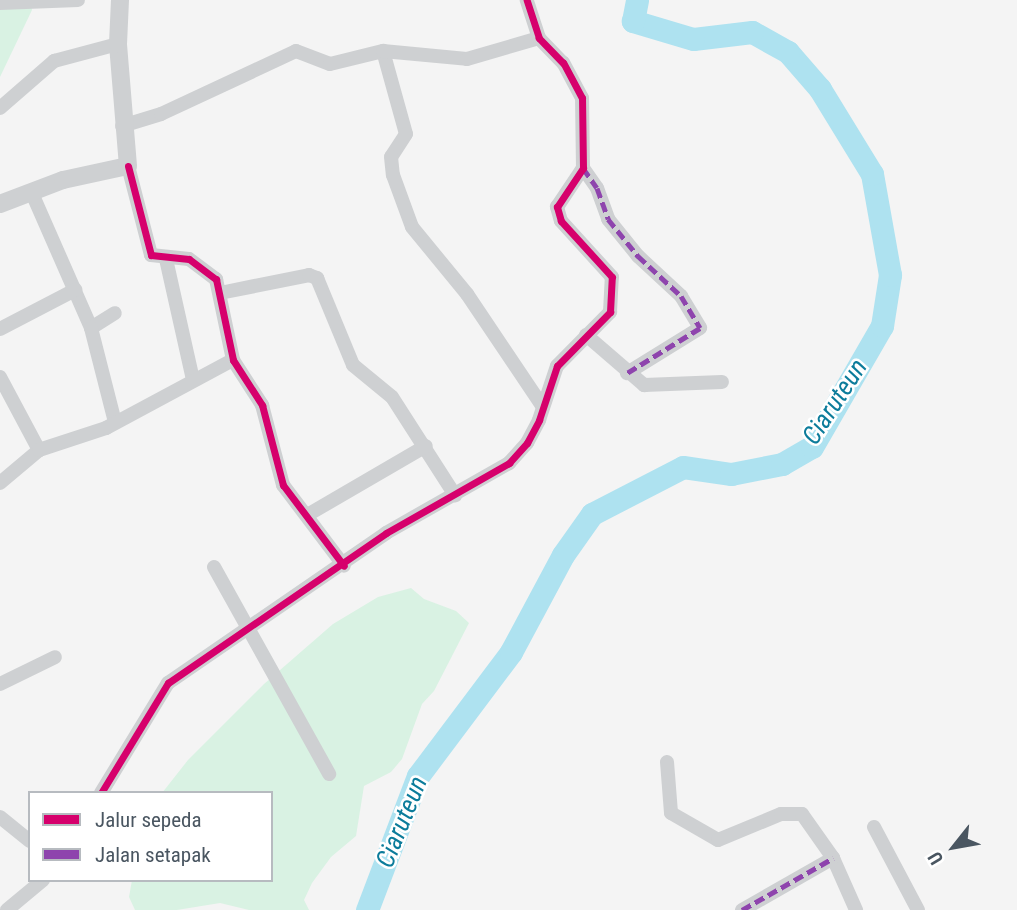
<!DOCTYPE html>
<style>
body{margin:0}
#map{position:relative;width:1017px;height:910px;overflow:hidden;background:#f4f4f4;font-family:"Roboto Condensed",sans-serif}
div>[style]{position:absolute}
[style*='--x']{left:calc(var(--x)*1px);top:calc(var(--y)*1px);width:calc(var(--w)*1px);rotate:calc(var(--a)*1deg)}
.green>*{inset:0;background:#d9f2e3}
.river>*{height:23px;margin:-11.5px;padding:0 11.5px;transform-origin:11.5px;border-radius:11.5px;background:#aee2f0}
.minor>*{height:14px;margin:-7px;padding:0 7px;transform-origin:7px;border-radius:7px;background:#ced0d2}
.tertiary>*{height:18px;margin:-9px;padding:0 9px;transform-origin:9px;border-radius:9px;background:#ced0d2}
.quiet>*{height:5px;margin-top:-2.5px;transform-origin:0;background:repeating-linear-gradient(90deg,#8e44ad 0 10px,transparent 0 15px)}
.cycleway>*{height:7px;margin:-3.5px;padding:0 3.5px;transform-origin:3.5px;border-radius:3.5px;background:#d6006c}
span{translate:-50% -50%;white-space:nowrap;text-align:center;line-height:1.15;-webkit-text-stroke:5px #fff;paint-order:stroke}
.water-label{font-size:26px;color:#0c7c9b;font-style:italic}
.legend{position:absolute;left:28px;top:791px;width:245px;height:91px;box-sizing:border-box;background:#fff;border:2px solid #b7bbc0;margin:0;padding:9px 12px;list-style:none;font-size:21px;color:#4a5661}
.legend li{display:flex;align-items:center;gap:14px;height:35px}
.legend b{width:35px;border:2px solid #b7bbc0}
.north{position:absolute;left:919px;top:812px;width:70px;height:70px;-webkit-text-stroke:5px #fff;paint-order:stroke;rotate:239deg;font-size:19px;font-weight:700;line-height:28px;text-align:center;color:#4a5661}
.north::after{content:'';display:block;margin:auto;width:24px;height:32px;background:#4a5661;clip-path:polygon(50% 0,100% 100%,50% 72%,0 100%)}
</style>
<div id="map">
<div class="green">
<div style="clip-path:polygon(0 0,30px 0,32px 10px,0 77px)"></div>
<div style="clip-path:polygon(411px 588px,424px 599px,456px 611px,469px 623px,434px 691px,422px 704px,402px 759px,391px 772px,364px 786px,356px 836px,331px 857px,312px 883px,304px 900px,309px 910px,249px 910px,220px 903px,177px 910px,135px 910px,129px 897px,132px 880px,271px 880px,271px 793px,162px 793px,188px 760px,264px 684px,333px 624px,378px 597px)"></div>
</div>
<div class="river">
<div style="--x:367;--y:910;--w:143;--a:-69.2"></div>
<div style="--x:418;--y:776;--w:155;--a:-53.1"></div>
<div style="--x:511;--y:652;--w:110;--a:-61.8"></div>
<div style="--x:563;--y:555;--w:50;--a:-54.7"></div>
<div style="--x:592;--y:514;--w:102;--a:-27.3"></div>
<div style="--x:683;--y:467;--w:49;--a:8.3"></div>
<div style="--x:731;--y:474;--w:52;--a:-11.1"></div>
<div style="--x:782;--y:464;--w:34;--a:-30"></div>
<div style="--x:812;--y:447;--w:140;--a:-60"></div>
<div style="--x:882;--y:326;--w:52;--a:-81.1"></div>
<div style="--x:890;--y:275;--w:103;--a:-100.1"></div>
<div style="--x:872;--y:174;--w:100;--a:-121.5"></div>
<div style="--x:820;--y:89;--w:49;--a:-130.9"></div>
<div style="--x:788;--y:52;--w:41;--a:-150.9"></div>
<div style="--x:752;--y:32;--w:59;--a:173.2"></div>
<div style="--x:693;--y:39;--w:63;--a:-163.3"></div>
<div style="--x:633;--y:21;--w:21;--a:-79"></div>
</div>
<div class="minor">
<div style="--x:0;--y:3;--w:78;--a:-2.2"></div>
<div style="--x:383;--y:51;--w:86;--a:74.5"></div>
<div style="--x:406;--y:134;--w:27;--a:123"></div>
<div style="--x:391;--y:157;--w:18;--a:84"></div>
<div style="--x:393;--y:175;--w:55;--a:69.9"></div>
<div style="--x:412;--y:227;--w:87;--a:50.6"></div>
<div style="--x:467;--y:294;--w:136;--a:56.1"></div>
<div style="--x:0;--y:108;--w:72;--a:-41"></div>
<div style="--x:54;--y:61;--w:66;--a:-14.9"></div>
<div style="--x:122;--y:126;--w:41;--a:-17.1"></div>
<div style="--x:161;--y:114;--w:149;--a:-25"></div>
<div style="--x:296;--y:51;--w:36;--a:21"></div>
<div style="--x:330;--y:64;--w:55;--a:-13.8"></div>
<div style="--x:383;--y:51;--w:84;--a:5.4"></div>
<div style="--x:467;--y:59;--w:75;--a:-16.3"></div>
<div style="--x:128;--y:166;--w:92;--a:75.5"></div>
<div style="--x:151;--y:255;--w:38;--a:6"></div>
<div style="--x:189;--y:259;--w:34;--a:37"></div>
<div style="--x:216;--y:279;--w:83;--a:78.1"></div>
<div style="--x:233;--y:360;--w:54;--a:57.2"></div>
<div style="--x:262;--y:405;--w:83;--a:75.3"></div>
<div style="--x:283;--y:485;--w:101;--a:53"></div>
<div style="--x:583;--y:168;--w:24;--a:55"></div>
<div style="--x:597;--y:188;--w:33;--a:70"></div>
<div style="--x:608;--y:219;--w:48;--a:51"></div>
<div style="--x:638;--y:256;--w:59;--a:42.9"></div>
<div style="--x:681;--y:296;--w:37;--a:59"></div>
<div style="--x:700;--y:328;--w:86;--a:148.3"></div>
<div style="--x:31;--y:191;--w:150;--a:66.3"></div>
<div style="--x:91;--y:328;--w:28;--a:-32"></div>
<div style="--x:166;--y:259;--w:124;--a:77.4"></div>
<div style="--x:220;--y:293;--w:91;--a:-11.4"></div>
<div style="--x:309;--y:275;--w:9;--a:21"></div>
<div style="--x:317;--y:278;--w:94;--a:67.5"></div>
<div style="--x:353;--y:365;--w:50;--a:39.4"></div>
<div style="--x:392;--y:397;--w:117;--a:57.3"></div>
<div style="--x:91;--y:328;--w:97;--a:75.7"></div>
<div style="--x:0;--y:329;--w:85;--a:-27.5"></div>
<div style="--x:586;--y:335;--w:77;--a:40.8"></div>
<div style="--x:644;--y:385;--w:78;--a:-2.2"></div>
<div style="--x:0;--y:377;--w:83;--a:61.9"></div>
<div style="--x:0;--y:483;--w:51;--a:-40.2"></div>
<div style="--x:39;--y:450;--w:71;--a:-18.2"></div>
<div style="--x:106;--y:428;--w:144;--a:-28.2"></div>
<div style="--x:309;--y:514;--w:135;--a:-30.2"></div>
<div style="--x:214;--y:567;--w:237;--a:60.9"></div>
<div style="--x:0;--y:684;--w:61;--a:-26.1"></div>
<div style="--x:667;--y:762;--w:51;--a:85.5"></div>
<div style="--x:671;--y:813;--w:54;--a:29.9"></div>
<div style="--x:718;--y:840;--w:68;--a:-22.4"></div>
<div style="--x:781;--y:814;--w:21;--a:0"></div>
<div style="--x:802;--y:814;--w:54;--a:54.8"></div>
<div style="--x:833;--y:858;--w:57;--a:66.1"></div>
<div style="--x:101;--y:793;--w:129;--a:-58.7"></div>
<div style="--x:168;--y:683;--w:265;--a:-34.5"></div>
<div style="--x:386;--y:533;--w:142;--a:-29.6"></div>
<div style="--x:509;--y:463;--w:27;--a:-48"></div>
<div style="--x:527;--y:443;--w:26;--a:-62"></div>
<div style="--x:539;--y:420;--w:57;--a:-71.6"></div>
<div style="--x:557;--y:366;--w:76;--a:-45.5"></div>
<div style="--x:610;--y:312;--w:35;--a:-87"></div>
<div style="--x:612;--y:277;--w:76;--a:-132.3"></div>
<div style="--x:561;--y:221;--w:15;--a:-106"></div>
<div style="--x:557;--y:207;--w:47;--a:-56.3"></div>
<div style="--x:583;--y:168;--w:70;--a:-90.8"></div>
<div style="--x:582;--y:98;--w:40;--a:-118"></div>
<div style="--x:563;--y:63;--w:35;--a:-134"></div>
<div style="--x:539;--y:38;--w:40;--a:-108"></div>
<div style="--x:0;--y:817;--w:38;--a:39"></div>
<div style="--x:874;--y:827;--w:94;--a:62.1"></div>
<div style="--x:7;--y:910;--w:47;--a:-39.8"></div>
<div style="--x:742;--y:910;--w:105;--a:-29.7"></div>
</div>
<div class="tertiary">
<div style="--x:0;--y:204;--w:67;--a:-20.9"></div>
<div style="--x:63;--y:180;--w:66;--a:-12.2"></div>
<div style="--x:128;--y:166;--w:122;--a:-94.7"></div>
<div style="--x:118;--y:44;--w:44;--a:-87.4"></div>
</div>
<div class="quiet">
<div style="--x:583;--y:168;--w:24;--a:55"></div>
<div style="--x:597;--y:188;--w:33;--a:70"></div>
<div style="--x:608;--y:219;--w:48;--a:51"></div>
<div style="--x:638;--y:256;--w:59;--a:42.9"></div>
<div style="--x:681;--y:296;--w:37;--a:59"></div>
<div style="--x:700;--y:328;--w:86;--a:148.3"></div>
<div style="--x:742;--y:910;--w:105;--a:-29.7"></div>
</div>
<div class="cycleway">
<div style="--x:128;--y:166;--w:92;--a:75.5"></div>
<div style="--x:151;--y:255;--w:38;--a:6"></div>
<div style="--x:189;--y:259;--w:34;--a:37"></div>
<div style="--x:216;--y:279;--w:83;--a:78.1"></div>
<div style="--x:233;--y:360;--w:54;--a:57.2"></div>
<div style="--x:262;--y:405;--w:83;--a:75.3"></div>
<div style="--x:283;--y:485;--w:101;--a:53"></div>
<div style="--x:101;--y:793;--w:129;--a:-58.7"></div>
<div style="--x:168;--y:683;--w:265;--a:-34.5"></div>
<div style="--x:386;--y:533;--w:142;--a:-29.6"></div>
<div style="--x:509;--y:463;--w:27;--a:-48"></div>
<div style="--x:527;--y:443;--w:26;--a:-62"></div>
<div style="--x:539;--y:420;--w:57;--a:-71.6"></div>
<div style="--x:557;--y:366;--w:76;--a:-45.5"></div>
<div style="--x:610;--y:312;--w:35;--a:-87"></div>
<div style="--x:612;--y:277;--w:76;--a:-132.3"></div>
<div style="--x:561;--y:221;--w:15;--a:-106"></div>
<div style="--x:557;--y:207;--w:47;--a:-56.3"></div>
<div style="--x:583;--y:168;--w:70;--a:-90.8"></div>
<div style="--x:582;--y:98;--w:40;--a:-118"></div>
<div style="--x:563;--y:63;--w:35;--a:-134"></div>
<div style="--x:539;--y:38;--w:40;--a:-108"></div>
</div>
<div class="water-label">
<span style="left:835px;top:402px;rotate:-57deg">Ciaruteun</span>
<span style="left:402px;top:822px;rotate:-68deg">Ciaruteun</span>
</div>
<ul class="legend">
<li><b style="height:9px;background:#d6006c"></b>Jalur sepeda</li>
<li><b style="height:9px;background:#8e44ad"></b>Jalan setapak</li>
</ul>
<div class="north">U</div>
</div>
